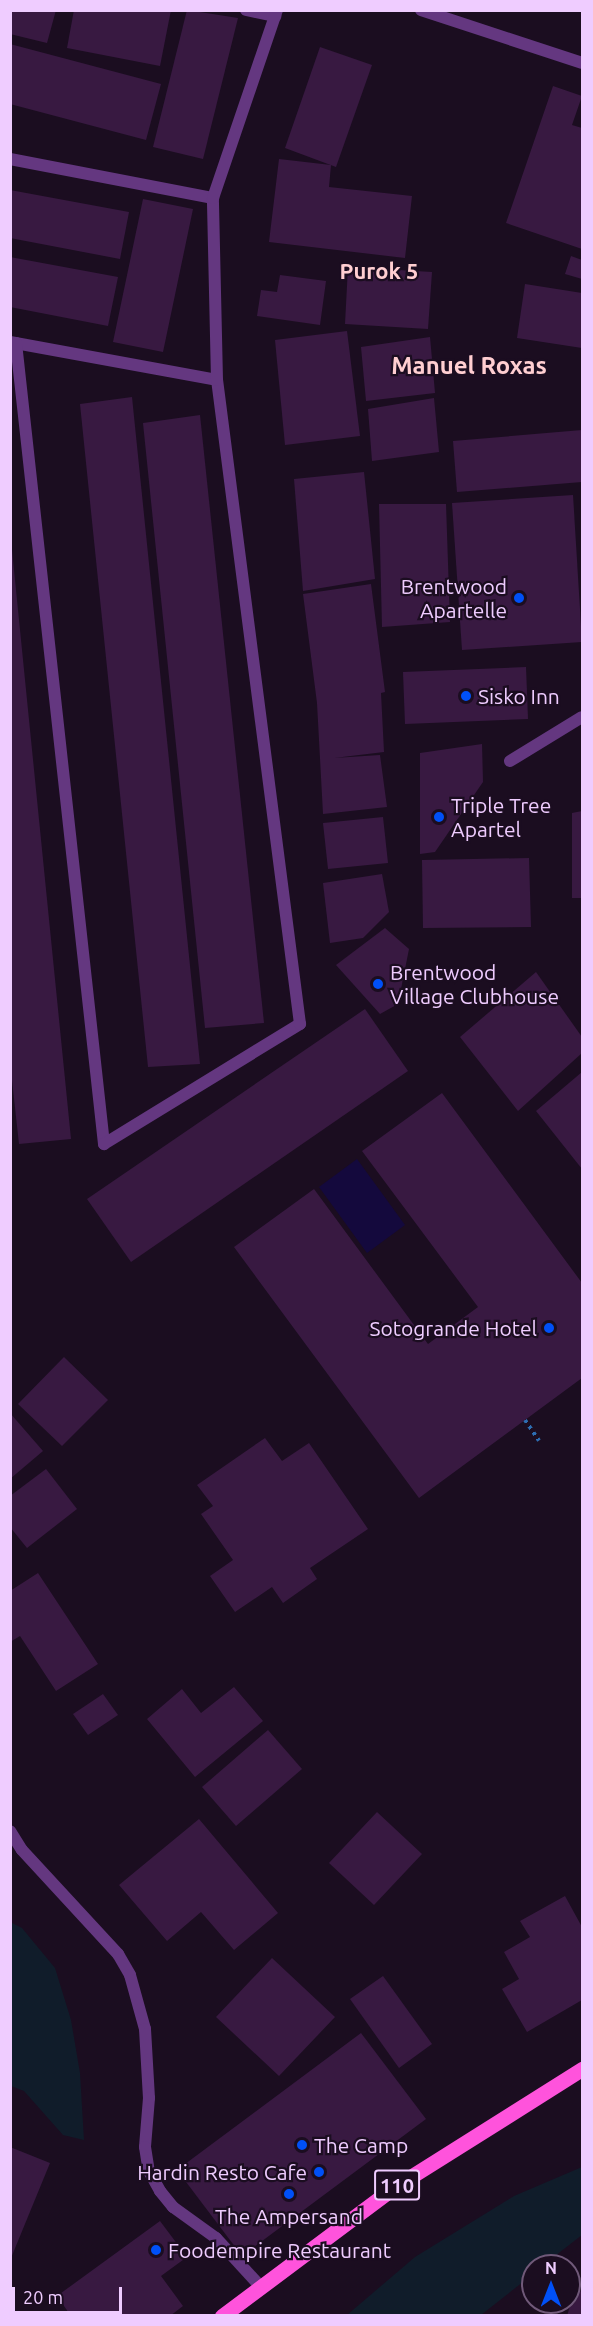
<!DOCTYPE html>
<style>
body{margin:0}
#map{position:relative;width:593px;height:2326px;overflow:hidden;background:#1b0d20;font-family:Ubuntu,sans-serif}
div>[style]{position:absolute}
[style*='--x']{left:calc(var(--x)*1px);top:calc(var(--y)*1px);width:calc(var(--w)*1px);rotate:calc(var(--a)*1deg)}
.green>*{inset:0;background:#101c2a}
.water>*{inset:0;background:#14093d}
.building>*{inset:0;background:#381941}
.path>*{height:4px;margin-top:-2px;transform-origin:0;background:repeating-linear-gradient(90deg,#2d6db2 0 3px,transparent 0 7.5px)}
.lane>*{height:12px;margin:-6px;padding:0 6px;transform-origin:6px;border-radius:6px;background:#643780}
.street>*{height:12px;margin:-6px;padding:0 6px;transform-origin:6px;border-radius:6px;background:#643780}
.primary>*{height:15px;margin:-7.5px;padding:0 7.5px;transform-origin:7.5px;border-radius:7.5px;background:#ff53dc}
.dots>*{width:16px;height:16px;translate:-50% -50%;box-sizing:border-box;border:3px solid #1b0d20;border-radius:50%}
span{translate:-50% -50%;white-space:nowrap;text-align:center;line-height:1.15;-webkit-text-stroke:4.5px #1b0d20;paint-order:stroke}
.shield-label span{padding:2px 4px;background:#1b0d20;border:2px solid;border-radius:4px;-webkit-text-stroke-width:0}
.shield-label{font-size:20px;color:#efccff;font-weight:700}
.poi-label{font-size:21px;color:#efccff}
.right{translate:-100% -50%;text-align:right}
.left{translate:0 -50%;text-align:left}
.neighbourhood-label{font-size:22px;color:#ffced1;font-weight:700}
.quarter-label{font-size:24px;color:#ffced1;font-weight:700}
.frame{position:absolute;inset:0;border:12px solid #efccff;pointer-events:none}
.north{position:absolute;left:521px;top:2254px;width:60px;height:60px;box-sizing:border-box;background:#1b0d20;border:2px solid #705979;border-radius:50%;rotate:0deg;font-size:16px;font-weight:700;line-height:24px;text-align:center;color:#efccff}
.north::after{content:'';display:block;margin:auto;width:21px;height:27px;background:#0050f7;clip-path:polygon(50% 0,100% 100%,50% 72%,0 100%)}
.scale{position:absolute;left:12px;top:2287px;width:110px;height:27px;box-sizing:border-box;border:3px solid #efccff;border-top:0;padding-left:8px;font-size:18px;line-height:21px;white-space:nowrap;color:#efccff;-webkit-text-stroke:4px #1b0d20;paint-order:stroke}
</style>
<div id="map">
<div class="green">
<div style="clip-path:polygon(10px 1922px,22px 1928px,55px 1968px,71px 2020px,80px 2073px,84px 2140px,63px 2135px,24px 2091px,11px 2086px)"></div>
<div style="clip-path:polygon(582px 2167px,582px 2235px,542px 2266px,533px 2266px,533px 2274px,481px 2315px,347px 2315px,415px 2257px,514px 2196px)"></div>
</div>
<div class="water">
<div style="clip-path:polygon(357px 1159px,405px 1225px,367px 1253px,319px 1187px)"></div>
</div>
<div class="building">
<div style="clip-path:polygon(10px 10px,56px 10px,47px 43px,10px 34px)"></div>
<div style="clip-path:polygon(74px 10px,171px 10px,160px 66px,67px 48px)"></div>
<div style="clip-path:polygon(187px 10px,238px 18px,203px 159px,153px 147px)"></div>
<div style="clip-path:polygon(10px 44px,161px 84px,146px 140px,10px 104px)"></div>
<div style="clip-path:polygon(320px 47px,372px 65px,336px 167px,285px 148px)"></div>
<div style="clip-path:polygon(553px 86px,582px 96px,572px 125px,582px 128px,582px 249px,506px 223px)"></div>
<div style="clip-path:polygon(279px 159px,331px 165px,329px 187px,412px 196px,405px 258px,269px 242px)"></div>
<div style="clip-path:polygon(10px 190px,129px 212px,120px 259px,10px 238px)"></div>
<div style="clip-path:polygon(143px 199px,193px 209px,163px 352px,113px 342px)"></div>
<div style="clip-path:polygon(571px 256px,582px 260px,582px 279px,565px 274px)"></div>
<div style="clip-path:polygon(10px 257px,118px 277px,108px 326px,10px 307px)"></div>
<div style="clip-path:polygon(348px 267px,432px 272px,428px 329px,345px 324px)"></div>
<div style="clip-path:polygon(280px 275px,326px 281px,320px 325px,257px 316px,261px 290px,277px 292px)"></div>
<div style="clip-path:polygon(525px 284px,582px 293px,582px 348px,517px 338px)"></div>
<div style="clip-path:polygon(347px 331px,360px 436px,285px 445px,275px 340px)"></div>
<div style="clip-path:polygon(430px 337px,435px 393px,366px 401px,361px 347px)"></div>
<div style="clip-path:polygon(132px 397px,200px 1064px,148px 1067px,80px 404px)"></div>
<div style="clip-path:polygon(434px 398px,439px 452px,372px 461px,368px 409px)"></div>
<div style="clip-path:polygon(200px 415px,264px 1023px,205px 1028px,143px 423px)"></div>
<div style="clip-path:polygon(582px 430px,582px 482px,457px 492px,453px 441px)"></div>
<div style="clip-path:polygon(364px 472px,375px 579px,303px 591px,294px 479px)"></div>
<div style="clip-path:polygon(573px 495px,582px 642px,462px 650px,452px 503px)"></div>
<div style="clip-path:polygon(379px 504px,446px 504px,450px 622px,382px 627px)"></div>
<div style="clip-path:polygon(12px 550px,71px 1139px,19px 1144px,10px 1062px)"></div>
<div style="clip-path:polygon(371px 584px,385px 692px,381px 693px,384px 752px,334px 758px,380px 755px,387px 807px,323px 814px,317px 703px,303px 594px)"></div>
<div style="clip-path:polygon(526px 667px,528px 719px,405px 724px,403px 672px)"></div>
<div style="clip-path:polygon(482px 744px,483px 782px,435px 852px,420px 854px,420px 753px)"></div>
<div style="clip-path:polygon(582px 811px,582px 898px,572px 898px,572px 813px)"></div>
<div style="clip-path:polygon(383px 817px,388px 863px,328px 869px,323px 823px)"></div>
<div style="clip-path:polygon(529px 858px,531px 927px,423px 928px,422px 860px)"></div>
<div style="clip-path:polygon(382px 874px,389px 912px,363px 938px,330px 943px,323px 883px)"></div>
<div style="clip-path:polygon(385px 928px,409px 949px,398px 1004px,380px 1014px,336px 965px)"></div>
<div style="clip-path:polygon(536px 972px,582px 1037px,582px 1053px,518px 1111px,460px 1037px)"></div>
<div style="clip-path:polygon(365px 1009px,408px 1071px,131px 1262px,87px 1199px)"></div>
<div style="clip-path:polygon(582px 1072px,582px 1169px,536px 1111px)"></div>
<div style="clip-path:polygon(442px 1093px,582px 1283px,582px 1378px,419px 1498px,234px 1247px,314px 1189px,428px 1344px,478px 1307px,362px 1151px)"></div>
<div style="clip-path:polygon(64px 1357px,108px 1400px,62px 1446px,18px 1404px)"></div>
<div style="clip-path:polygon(10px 1413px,43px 1451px,10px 1479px)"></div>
<div style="clip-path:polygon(265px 1438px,282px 1461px,309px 1443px,368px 1529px,310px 1568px,317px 1579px,283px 1603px,272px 1587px,235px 1612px,210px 1576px,233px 1560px,201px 1514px,213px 1506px,197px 1485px)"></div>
<div style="clip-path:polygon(46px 1469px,77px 1509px,27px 1548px,10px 1527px,10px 1496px)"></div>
<div style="clip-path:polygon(38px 1573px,98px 1664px,56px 1691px,20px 1636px,10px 1642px,10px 1591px)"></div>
<div style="clip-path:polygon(234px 1687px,263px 1721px,195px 1777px,147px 1719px,182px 1689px,201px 1713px)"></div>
<div style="clip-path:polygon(103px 1694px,118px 1715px,88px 1735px,73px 1714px)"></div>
<div style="clip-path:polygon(268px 1730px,302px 1769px,236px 1826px,202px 1787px)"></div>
<div style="clip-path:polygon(377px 1812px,422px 1854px,374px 1905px,329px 1863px)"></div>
<div style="clip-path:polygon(199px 1819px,278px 1913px,234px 1950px,201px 1912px,167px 1941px,119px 1885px)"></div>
<div style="clip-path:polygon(565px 1896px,582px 1927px,582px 2000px,527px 2032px,502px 1989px,519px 1979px,504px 1952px,530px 1937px,520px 1921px)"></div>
<div style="clip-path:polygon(272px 1958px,335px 2017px,279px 2076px,216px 2017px)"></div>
<div style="clip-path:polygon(383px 1976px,432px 2044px,399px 2068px,350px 1999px)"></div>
<div style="clip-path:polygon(361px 2033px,426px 2119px,242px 2256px,177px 2170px)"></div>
<div style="clip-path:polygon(10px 2147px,50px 2163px,11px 2258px,10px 2258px)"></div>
<div style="clip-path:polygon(160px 2221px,187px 2257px,161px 2276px,183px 2306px,170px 2316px,71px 2316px,57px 2296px)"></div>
<div style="clip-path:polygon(575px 2289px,582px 2292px,582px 2316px,567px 2316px)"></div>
</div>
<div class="path">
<div style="--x:525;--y:1420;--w:25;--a:56"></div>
</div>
<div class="lane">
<div style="--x:10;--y:1831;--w:22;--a:58"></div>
<div style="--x:22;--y:1850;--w:142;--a:47.3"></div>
<div style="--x:118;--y:1954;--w:24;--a:60"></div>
<div style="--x:130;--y:1975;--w:56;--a:74.5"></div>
<div style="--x:145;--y:2029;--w:69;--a:86.7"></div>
<div style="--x:149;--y:2098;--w:49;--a:94.7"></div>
<div style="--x:145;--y:2147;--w:24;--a:81"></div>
<div style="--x:149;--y:2171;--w:23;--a:61"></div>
<div style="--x:160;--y:2191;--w:21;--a:51"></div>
<div style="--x:173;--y:2207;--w:53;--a:35.8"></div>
<div style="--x:216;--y:2238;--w:65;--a:47.5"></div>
</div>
<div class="street">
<div style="--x:246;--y:10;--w:30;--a:12"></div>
<div style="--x:421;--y:10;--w:169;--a:18.2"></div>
<div style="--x:10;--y:159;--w:207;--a:10.9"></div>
<div style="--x:10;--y:342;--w:210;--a:10.4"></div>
<div style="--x:16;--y:343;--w:806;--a:83.73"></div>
<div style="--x:104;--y:1144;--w:230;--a:-31.5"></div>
<div style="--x:300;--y:1024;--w:649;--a:-97.34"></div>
<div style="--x:217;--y:380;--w:182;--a:-91.3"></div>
<div style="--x:213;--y:198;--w:199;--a:-71.2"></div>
<div style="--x:510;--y:761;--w:84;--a:-31.4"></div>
</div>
<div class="primary">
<div style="--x:222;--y:2316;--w:217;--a:-36.8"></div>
<div style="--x:396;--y:2186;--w:220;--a:-32.2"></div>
</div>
<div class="dots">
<div style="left:519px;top:598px;background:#0050f7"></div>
<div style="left:466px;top:696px;background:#0050f7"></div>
<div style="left:439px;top:817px;background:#0050f7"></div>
<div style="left:378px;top:984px;background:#0050f7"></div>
<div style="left:549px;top:1328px;background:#0050f7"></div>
<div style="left:302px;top:2145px;background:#0050f7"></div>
<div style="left:319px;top:2172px;background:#0050f7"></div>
<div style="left:289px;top:2194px;background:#0050f7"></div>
<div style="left:156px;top:2250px;background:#0050f7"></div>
</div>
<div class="shield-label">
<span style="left:397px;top:2185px">110</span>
</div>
<div class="poi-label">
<span class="right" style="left:507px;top:598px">Brentwood<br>Apartelle</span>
<span class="left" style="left:478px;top:696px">Sisko Inn</span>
<span class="left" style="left:451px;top:817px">Triple Tree<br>Apartel</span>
<span class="left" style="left:390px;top:984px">Brentwood<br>Village Clubhouse</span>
<span class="right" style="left:537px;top:1328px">Sotogrande Hotel</span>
<span class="left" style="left:314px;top:2145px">The Camp</span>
<span class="right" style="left:307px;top:2172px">Hardin Resto Cafe</span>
<span style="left:289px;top:2216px">The Ampersand</span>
<span class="left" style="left:168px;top:2250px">Foodempire Restaurant</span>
</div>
<div class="neighbourhood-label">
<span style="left:379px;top:271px">Purok 5</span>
</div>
<div class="quarter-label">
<span style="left:469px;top:366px">Manuel Roxas</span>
</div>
<div class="frame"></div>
<div class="north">N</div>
<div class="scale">20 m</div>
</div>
